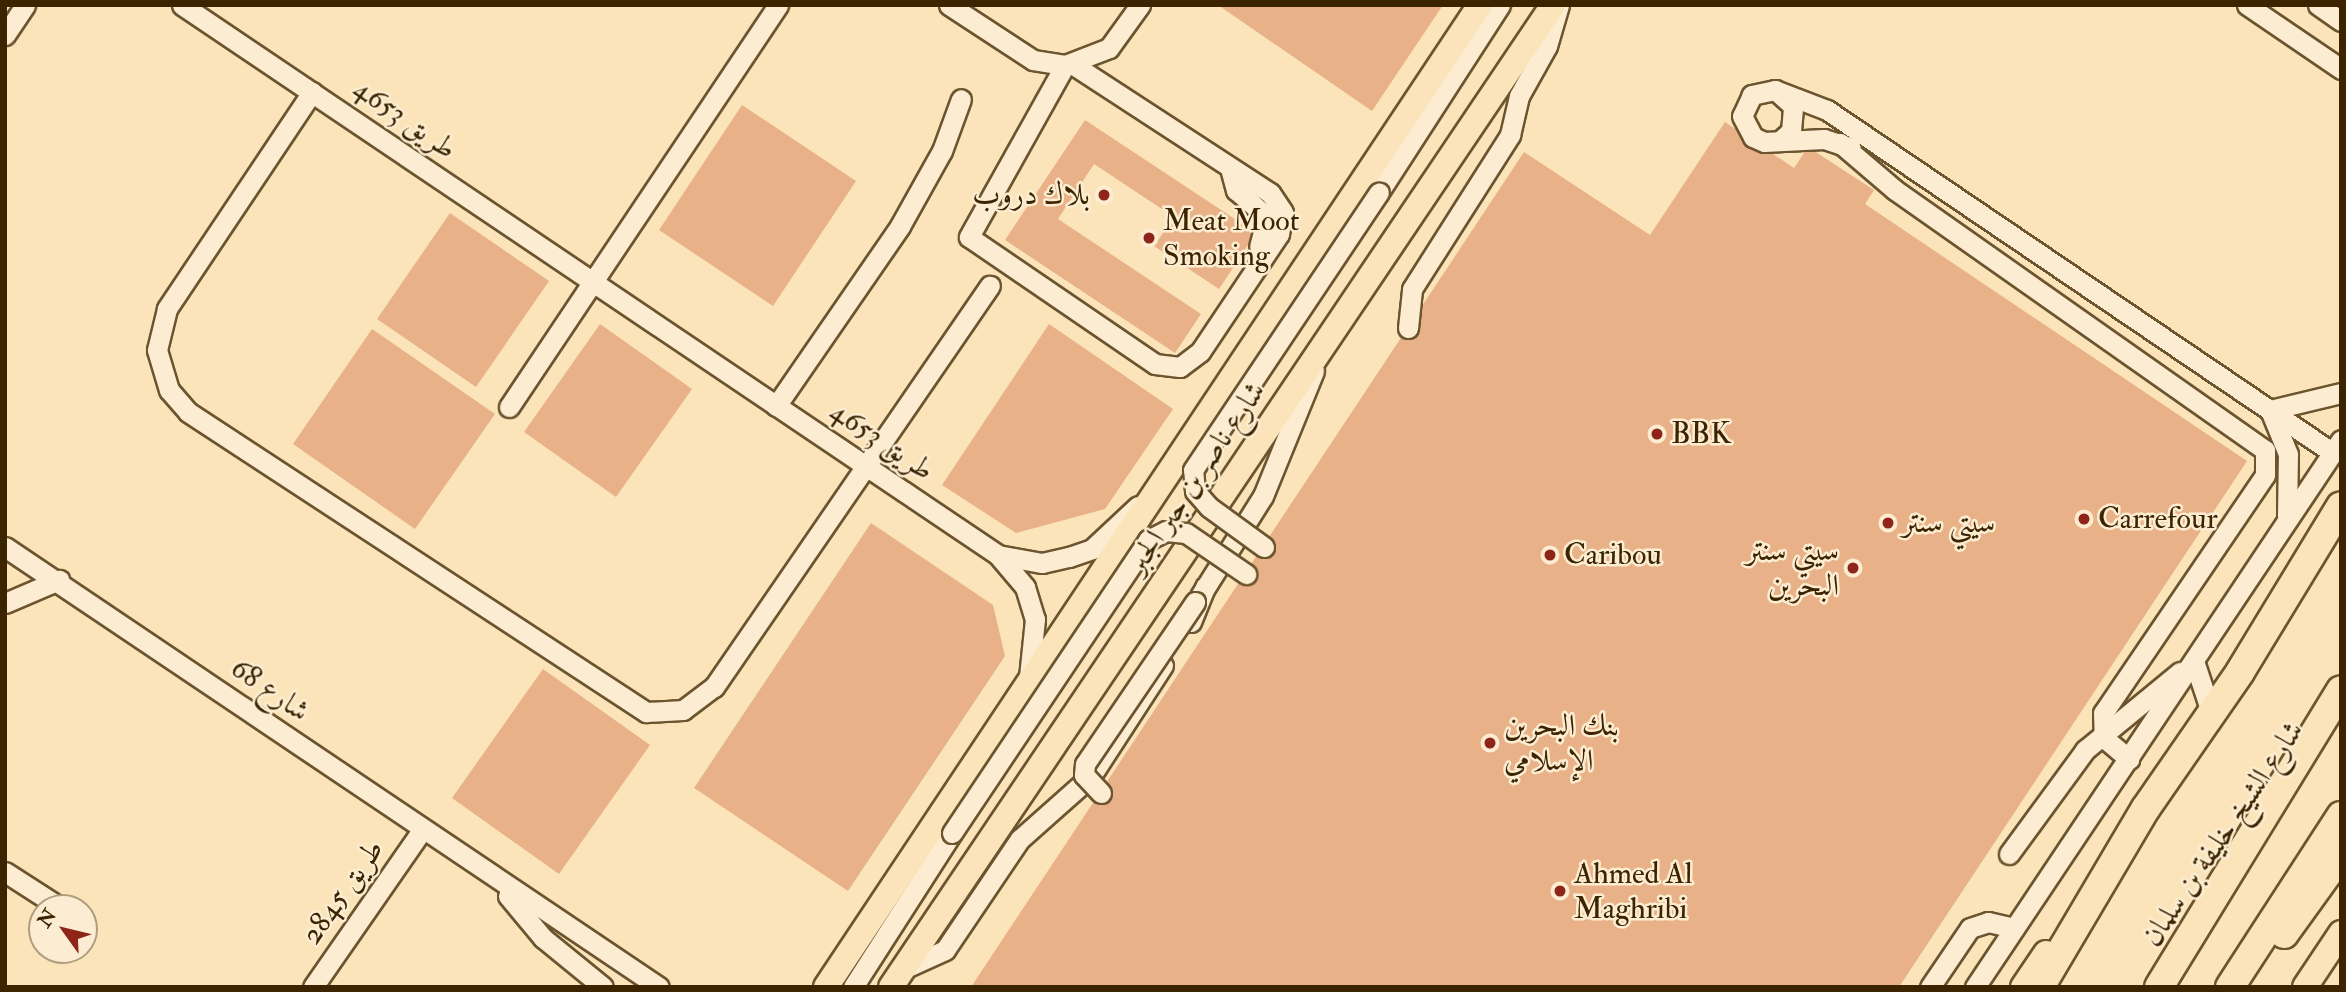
<!DOCTYPE html>
<meta charset="utf-8">
<style>
body{margin:0}
#map{position:relative;width:2346px;height:992px;overflow:hidden;background:#fbe4ba;font-family:"IM FELL Double Pica",Amiri,serif}
div>[style]{position:absolute}
[style*='--x']{left:calc(var(--x)*1px);top:calc(var(--y)*1px);width:calc(var(--w)*1px);rotate:calc(var(--a)*1deg)}
.building>*{inset:0;background:#e9b188}
.roads{filter:drop-shadow(2px 0 #6c542f) drop-shadow(-2px 0 #6c542f) drop-shadow(0 2px #6c542f) drop-shadow(0 -2px #6c542f)}
.minor>*{height:19px;margin:-9.5px;padding:0 9.5px;transform-origin:9.5px;border-radius:9.5px;background:#fcedd2}
.major>*{height:24px;margin:-12px;padding:0 12px;transform-origin:12px;border-radius:12px;background:#fbe4ba}
.highway>*{height:28px;margin:-14px;padding:0 14px;transform-origin:14px;border-radius:14px;background:#fbe4ba}
.bridges{filter:drop-shadow(2px 0 #6c542f) drop-shadow(-2px 0 #6c542f) drop-shadow(0 2px #6c542f) drop-shadow(0 -2px #6c542f)}
.minor-bridge>*{height:19px;margin:-9.5px;padding:0 9.5px;transform-origin:9.5px;border-radius:9.5px;background:#fcedd2}
.dots>*{width:19px;height:19px;translate:-50% -50%;box-sizing:border-box;border:4px solid #fcedd2;border-radius:50%}
span{translate:-50% -50%;white-space:nowrap;text-align:center;line-height:1.15;-webkit-text-stroke:5px #fcedd2;paint-order:stroke}
.street-label{font-size:30px;color:#3c2401}
.poi-label{font-size:30px;color:#3c2401}
.right{translate:-100% -50%;text-align:right}
.left{translate:0 -50%;text-align:left}
.frame{position:absolute;inset:0;border:7px solid #3c2401;pointer-events:none}
.north{position:absolute;left:28px;top:894px;width:70px;height:70px;box-sizing:border-box;background:#fcedd2;border:2px solid #af9d7e;border-radius:50%;rotate:304deg;font-size:19px;font-weight:700;line-height:28px;text-align:center;color:#3c2401}
.north::after{content:'';display:block;margin:auto;width:24px;height:32px;background:#8f2418;clip-path:polygon(50% 0,100% 100%,50% 72%,0 100%)}
</style>
<div id="map">
<div class="building">
<div style="clip-path:polygon(1218px 5px,1443px 5px,1372px 111px)"></div>
<div style="clip-path:polygon(742px 105px,856px 181px,773px 306px,659px 230px)"></div>
<div style="clip-path:polygon(1085px 120px,1256px 233px,1219px 289px,1154px 246px,1174px 217px,1094px 164px,1058px 219px,1201px 314px,1175px 353px,1005px 240px)"></div>
<div style="clip-path:polygon(1725px 122px,1794px 168px,1808px 147px,1874px 190px,1865px 204px,2247px 461px,1899px 987px,971px 987px,1524px 152px,1650px 235px)"></div>
<div style="clip-path:polygon(450px 213px,549px 281px,476px 387px,377px 319px)"></div>
<div style="clip-path:polygon(600px 324px,692px 389px,616px 497px,524px 432px)"></div>
<div style="clip-path:polygon(1049px 324px,1173px 409px,1105px 509px,1016px 533px,942px 485px)"></div>
<div style="clip-path:polygon(372px 329px,495px 414px,415px 529px,293px 444px)"></div>
<div style="clip-path:polygon(871px 523px,993px 605px,1005px 656px,848px 891px,694px 788px)"></div>
<div style="clip-path:polygon(543px 669px,650px 745px,559px 874px,452px 798px)"></div>
</div>
<div class="roads">
<div class="minor">
<div style="--x:182;--y:5;--w:984;--a:33.98"></div>
<div style="--x:998;--y:555;--w:42;--a:49.8"></div>
<div style="--x:1025;--y:587;--w:34;--a:73"></div>
<div style="--x:1035;--y:619;--w:58;--a:95.9"></div>
<div style="--x:949;--y:5;--w:100;--a:33.2"></div>
<div style="--x:1033;--y:60;--w:32;--a:9"></div>
<div style="--x:1065;--y:65;--w:47;--a:-21.1"></div>
<div style="--x:1109;--y:48;--w:53;--a:-54.2"></div>
<div style="--x:2247;--y:5;--w:114;--a:34.2"></div>
<div style="--x:2318;--y:5;--w:28;--a:35"></div>
<div style="--x:5;--y:35;--w:36;--a:-56"></div>
<div style="--x:1065;--y:65;--w:197;--a:119.2"></div>
<div style="--x:969;--y:237;--w:225;--a:34.3"></div>
<div style="--x:1155;--y:364;--w:25;--a:7"></div>
<div style="--x:1180;--y:367;--w:25;--a:-37"></div>
<div style="--x:1200;--y:352;--w:142;--a:-56.2"></div>
<div style="--x:1279;--y:234;--w:22;--a:-80"></div>
<div style="--x:1283;--y:212;--w:23;--a:-124"></div>
<div style="--x:1270;--y:193;--w:234;--a:-146.9"></div>
<div style="--x:1775;--y:90;--w:56;--a:21"></div>
<div style="--x:1827;--y:110;--w:611;--a:34.13"></div>
<div style="--x:312;--y:92;--w:261;--a:123.8"></div>
<div style="--x:167;--y:309;--w:42;--a:103.7"></div>
<div style="--x:157;--y:350;--w:42;--a:73.3"></div>
<div style="--x:169;--y:390;--w:29;--a:49"></div>
<div style="--x:188;--y:412;--w:548;--a:33.23"></div>
<div style="--x:646;--y:712;--w:37;--a:-3"></div>
<div style="--x:683;--y:710;--w:39;--a:-37"></div>
<div style="--x:714;--y:687;--w:487;--a:-55.5"></div>
<div style="--x:1782;--y:139;--w:12;--a:-42"></div>
<div style="--x:1791;--y:131;--w:25;--a:-85"></div>
<div style="--x:1793;--y:106;--w:24;--a:-138"></div>
<div style="--x:1775;--y:90;--w:24;--a:168"></div>
<div style="--x:1752;--y:95;--w:23;--a:115"></div>
<div style="--x:1742;--y:116;--w:24;--a:62"></div>
<div style="--x:1753;--y:137;--w:12;--a:24"></div>
<div style="--x:1764;--y:142;--w:60;--a:-2.9"></div>
<div style="--x:1824;--y:139;--w:28;--a:18"></div>
<div style="--x:1840;--y:143;--w:72;--a:40.5"></div>
<div style="--x:1895;--y:190;--w:452;--a:35.1"></div>
<div style="--x:2265;--y:450;--w:25;--a:90"></div>
<div style="--x:2265;--y:475;--w:288;--a:124.2"></div>
<div style="--x:2103;--y:713;--w:25;--a:88"></div>
<div style="--x:2104;--y:738;--w:33;--a:40"></div>
<div style="--x:1230;--y:168;--w:23;--a:75"></div>
<div style="--x:1236;--y:190;--w:41;--a:41.1"></div>
<div style="--x:1267;--y:217;--w:30;--a:105"></div>
<div style="--x:1379;--y:192;--w:223;--a:-57.1"></div>
<div style="--x:1408;--y:328;--w:39;--a:-84"></div>
<div style="--x:1412;--y:289;--w:183;--a:-57.5"></div>
<div style="--x:1510;--y:135;--w:40;--a:-77"></div>
<div style="--x:1519;--y:96;--w:57;--a:-60.8"></div>
<div style="--x:1547;--y:46;--w:43;--a:-73.7"></div>
<div style="--x:776;--y:406;--w:219;--a:-55.4"></div>
<div style="--x:900;--y:226;--w:86;--a:-60.8"></div>
<div style="--x:942;--y:151;--w:55;--a:-69.9"></div>
<div style="--x:509;--y:407;--w:484;--a:-56.2"></div>
<div style="--x:2287;--y:516;--w:62;--a:-89.1"></div>
<div style="--x:2288;--y:454;--w:48;--a:-112.2"></div>
<div style="--x:2270;--y:410;--w:73;--a:-13.5"></div>
<div style="--x:5;--y:547;--w:788;--a:33.93"></div>
<div style="--x:998;--y:555;--w:45;--a:10.3"></div>
<div style="--x:1042;--y:563;--w:28;--a:-13"></div>
<div style="--x:1069;--y:557;--w:24;--a:-19"></div>
<div style="--x:1092;--y:549;--w:63;--a:-43.1"></div>
<div style="--x:1200;--y:596;--w:118;--a:-57.8"></div>
<div style="--x:1263;--y:496;--w:135;--a:-67.8"></div>
<div style="--x:5;--y:603;--w:59;--a:-23.1"></div>
<div style="--x:1191;--y:622;--w:38;--a:-68"></div>
<div style="--x:2194;--y:661;--w:54;--a:71.6"></div>
<div style="--x:2009;--y:854;--w:129;--a:-53.8"></div>
<div style="--x:2085;--y:750;--w:123;--a:-39.4"></div>
<div style="--x:5;--y:872;--w:67;--a:32.7"></div>
<div style="--x:508;--y:896;--w:55;--a:50.2"></div>
<div style="--x:543;--y:938;--w:77;--a:39.2"></div>
<div style="--x:903;--y:969;--w:46;--a:-24.3"></div>
<div style="--x:945;--y:950;--w:134;--a:-56"></div>
<div style="--x:1020;--y:839;--w:95;--a:-41.6"></div>
<div style="--x:1091;--y:776;--w:132;--a:-57"></div>
<div style="--x:313;--y:987;--w:191;--a:-55.2"></div>
<div style="--x:853;--y:987;--w:183;--a:-57.3"></div>
<div style="--x:1930;--y:987;--w:71;--a:-55.9"></div>
<div style="--x:1970;--y:928;--w:19;--a:-18"></div>
<div style="--x:1988;--y:922;--w:27;--a:13"></div>
<div style="--x:1975;--y:987;--w:658;--a:-56.21"></div>
</div>
<div class="major">
<div style="--x:826;--y:987;--w:1180;--a:-56.34"></div>
<div style="--x:891;--y:987;--w:1184;--a:-56.01"></div>
<div style="--x:2023;--y:987;--w:41;--a:-55.9"></div>
<div style="--x:2305;--y:987;--w:65;--a:-56.3"></div>
</div>
<div class="highway">
<div style="--x:2284;--y:934;--w:97;--a:-54.2"></div>
<div style="--x:2040;--y:987;--w:208;--a:-59.4"></div>
<div style="--x:2146;--y:808;--w:165;--a:-55.3"></div>
<div style="--x:2240;--y:672;--w:194;--a:-58.7"></div>
<div style="--x:2159;--y:987;--w:348;--a:-58.5"></div>
<div style="--x:2230;--y:987;--w:204;--a:-57"></div>
</div>
</div>
<div class="bridges">
<div class="minor-bridge">
<div style="--x:1264;--y:547;--w:68;--a:-144"></div>
<div style="--x:1209;--y:507;--w:21;--a:-131"></div>
<div style="--x:1195;--y:491;--w:21;--a:-95"></div>
<div style="--x:1193;--y:470;--w:334;--a:-56.2"></div>
<div style="--x:1101;--y:793;--w:25;--a:-133"></div>
<div style="--x:1084;--y:775;--w:11;--a:-85"></div>
<div style="--x:1085;--y:764;--w:196;--a:-55.8"></div>
<div style="--x:952;--y:833;--w:353;--a:-56.2"></div>
<div style="--x:1148;--y:540;--w:20;--a:-27"></div>
<div style="--x:1166;--y:531;--w:20;--a:6"></div>
<div style="--x:1186;--y:533;--w:73;--a:34.3"></div>
</div>
</div>
<div class="dots">
<div style="left:1104px;top:195px;background:#8f2418"></div>
<div style="left:1149px;top:238px;background:#8f2418"></div>
<div style="left:1657px;top:434px;background:#8f2418"></div>
<div style="left:2084px;top:519px;background:#8f2418"></div>
<div style="left:1888px;top:523px;background:#8f2418"></div>
<div style="left:1550px;top:555px;background:#8f2418"></div>
<div style="left:1853px;top:568px;background:#8f2418"></div>
<div style="left:1490px;top:743px;background:#8f2418"></div>
<div style="left:1560px;top:891px;background:#8f2418"></div>
</div>
<div class="street-label">
<span style="left:405px;top:119px;rotate:35deg">طريق 4653</span>
<span style="left:882px;top:441px;rotate:34deg">طريق 4653</span>
<span style="left:1196px;top:478px;rotate:-56deg">شارع ناصر بن جبر الجبر</span>
<span style="left:270px;top:690px;rotate:35deg">شارع 68</span>
<span style="left:2223px;top:834px;rotate:-56deg">شارع الشيخ خليفة بن سلمان</span>
<span style="left:343px;top:892px;rotate:-55deg">طريق 2845</span>
</div>
<div class="poi-label">
<span class="right" style="left:1090px;top:195px">بلاك دروب</span>
<span class="left" style="left:1163px;top:238px">Meat Moot<br>Smoking</span>
<span class="left" style="left:1671px;top:434px">BBK</span>
<span class="left" style="left:2098px;top:519px">Carrefour</span>
<span class="left" style="left:1902px;top:523px">سيتي سنتر</span>
<span class="right" style="left:1839px;top:568px">سيتي سنتر<br>البحرين</span>
<span class="left" style="left:1564px;top:555px">Caribou</span>
<span class="left" style="left:1504px;top:743px">بنك البحرين<br>الإسلامي</span>
<span class="left" style="left:1574px;top:891px">Ahmed Al<br>Maghribi</span>
</div>
<div class="frame"></div>
<div class="north">N</div>
</div>
